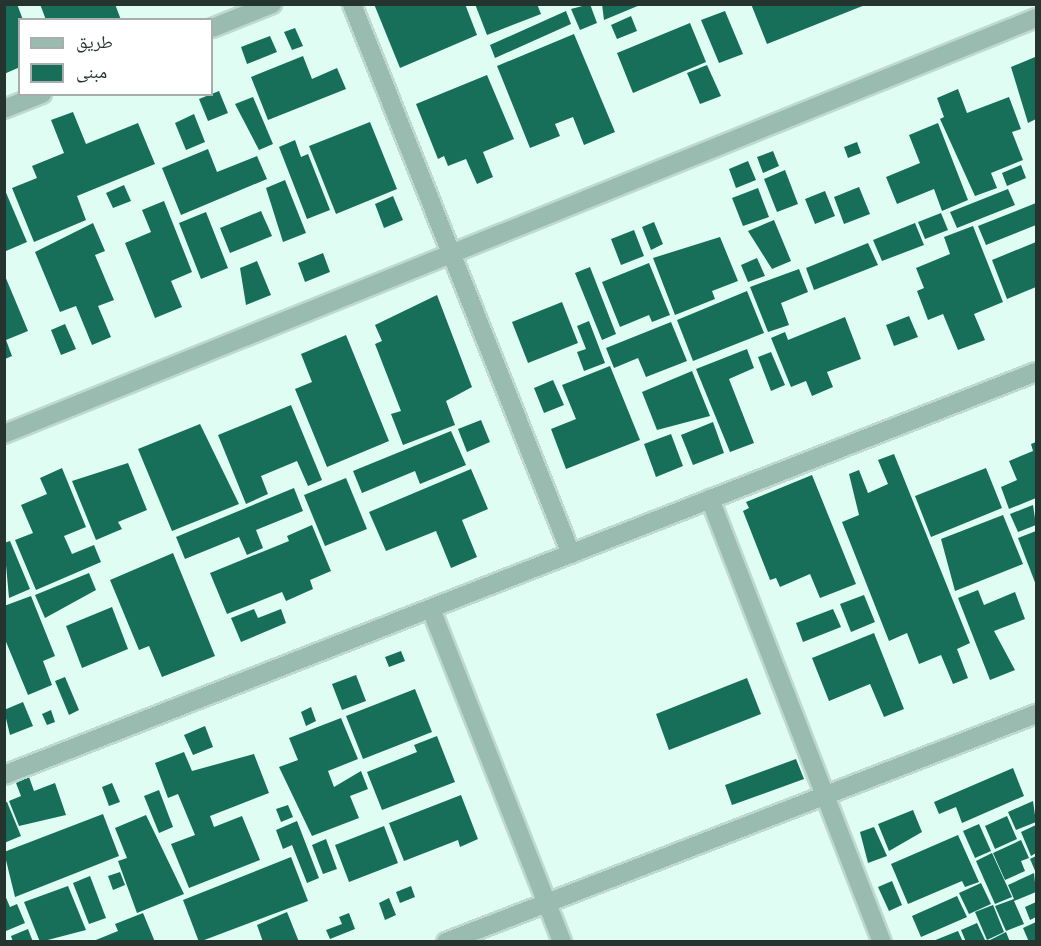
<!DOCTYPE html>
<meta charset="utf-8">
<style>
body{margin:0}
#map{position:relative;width:1041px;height:946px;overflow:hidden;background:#e0fdf3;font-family:"Titillium Web","Noto Naskh Arabic",sans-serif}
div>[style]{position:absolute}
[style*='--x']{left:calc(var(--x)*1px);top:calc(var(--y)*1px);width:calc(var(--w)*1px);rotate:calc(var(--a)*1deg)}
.building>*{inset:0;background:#176f59}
.roads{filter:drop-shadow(2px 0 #bfd9d0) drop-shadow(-2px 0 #bfd9d0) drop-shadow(0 2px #bfd9d0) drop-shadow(0 -2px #bfd9d0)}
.street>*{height:18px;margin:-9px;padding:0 9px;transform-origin:9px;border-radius:9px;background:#9abbaf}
span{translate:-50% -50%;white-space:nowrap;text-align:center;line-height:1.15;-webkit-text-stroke:6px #fff;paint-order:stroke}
.frame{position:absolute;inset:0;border:6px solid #26342f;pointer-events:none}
.legend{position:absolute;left:18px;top:18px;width:195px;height:78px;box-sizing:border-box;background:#fff;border:2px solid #a8aeac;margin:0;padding:8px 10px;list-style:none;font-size:18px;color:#26342f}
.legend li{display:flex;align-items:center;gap:12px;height:30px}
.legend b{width:30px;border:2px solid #a8aeac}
</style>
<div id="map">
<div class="building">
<div style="clip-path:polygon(4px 4px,17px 4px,23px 20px,20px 67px,4px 74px)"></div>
<div style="clip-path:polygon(40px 4px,115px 4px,121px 20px,46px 20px)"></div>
<div style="clip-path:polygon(374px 4px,465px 4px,477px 35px,400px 68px)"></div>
<div style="clip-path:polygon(475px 4px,537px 4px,541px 14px,487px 35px)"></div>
<div style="clip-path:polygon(590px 4px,597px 23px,580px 30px,571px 9px)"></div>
<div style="clip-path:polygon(602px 4px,640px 4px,640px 5px,604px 20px)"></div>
<div style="clip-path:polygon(751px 4px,865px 4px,865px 5px,767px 44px)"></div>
<div style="clip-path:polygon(566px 11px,571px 24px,495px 58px,490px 45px)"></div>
<div style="clip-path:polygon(725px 11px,743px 54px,719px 63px,701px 20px)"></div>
<div style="clip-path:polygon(631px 16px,637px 31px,617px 39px,611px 25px)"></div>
<div style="clip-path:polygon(690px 23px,706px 62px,633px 93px,617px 53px)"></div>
<div style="clip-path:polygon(295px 28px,303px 46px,292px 50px,284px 32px)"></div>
<div style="clip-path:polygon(574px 34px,615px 132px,584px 145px,573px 117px,555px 124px,560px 136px,530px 148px,497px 66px)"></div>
<div style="clip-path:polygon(270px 36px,277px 52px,247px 64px,241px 47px)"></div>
<div style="clip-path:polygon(303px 56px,312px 79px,337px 68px,346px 89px,268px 120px,251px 77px)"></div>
<div style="clip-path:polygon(1035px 57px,1036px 119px,1028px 123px,1011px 67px)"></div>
<div style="clip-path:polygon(707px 65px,721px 96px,700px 104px,687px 73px)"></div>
<div style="clip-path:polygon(487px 75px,514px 139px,483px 152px,493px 177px,477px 184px,466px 159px,448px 166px,444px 156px,438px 159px,416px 104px)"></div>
<div style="clip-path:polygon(958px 89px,967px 113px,1009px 97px,1021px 129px,1012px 132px,1023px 160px,991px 173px,997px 188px,975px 196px,940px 119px,944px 117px,937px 98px)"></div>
<div style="clip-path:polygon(219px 91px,228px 113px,208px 121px,199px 99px)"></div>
<div style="clip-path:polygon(253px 97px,273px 144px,259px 150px,235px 104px)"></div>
<div style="clip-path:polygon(73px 112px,86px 144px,138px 123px,155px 164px,77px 196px,86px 220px,34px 242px,12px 188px,37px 178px,32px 166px,64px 153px,51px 120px)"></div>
<div style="clip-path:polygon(194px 114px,205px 142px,186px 150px,175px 123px)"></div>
<div style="clip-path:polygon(370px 122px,397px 189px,336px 214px,309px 146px)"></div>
<div style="clip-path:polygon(938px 123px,968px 200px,942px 211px,934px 189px,897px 204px,886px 177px,920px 163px,909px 135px)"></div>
<div style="clip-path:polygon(295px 140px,301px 157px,308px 154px,330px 210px,307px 219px,279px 147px)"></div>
<div style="clip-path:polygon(857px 142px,861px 153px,848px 158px,844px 147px)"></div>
<div style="clip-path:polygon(208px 149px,217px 172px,257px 156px,267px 179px,181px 215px,162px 168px)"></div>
<div style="clip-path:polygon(773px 151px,779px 166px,763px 173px,757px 157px)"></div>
<div style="clip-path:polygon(748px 161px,756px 180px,736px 188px,729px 169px)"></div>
<div style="clip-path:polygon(1021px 165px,1026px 178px,1007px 186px,1002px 173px)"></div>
<div style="clip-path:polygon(785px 170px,798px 204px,777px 212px,764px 179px)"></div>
<div style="clip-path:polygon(285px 180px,306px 233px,283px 242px,266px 188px)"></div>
<div style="clip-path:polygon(124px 185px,131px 201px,113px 208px,106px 193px)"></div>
<div style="clip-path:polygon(859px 187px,870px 214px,844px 224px,834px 197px)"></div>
<div style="clip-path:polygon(4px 188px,27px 242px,6px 251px,4px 246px)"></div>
<div style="clip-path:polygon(758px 188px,769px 217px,743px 226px,732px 198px)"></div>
<div style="clip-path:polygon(1008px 189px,1015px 205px,957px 228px,950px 212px)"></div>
<div style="clip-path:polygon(825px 191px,835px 216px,815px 224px,805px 199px)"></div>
<div style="clip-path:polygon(393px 196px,403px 220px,384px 228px,375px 204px)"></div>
<div style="clip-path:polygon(164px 201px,192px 272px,171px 281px,182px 307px,155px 318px,125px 243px,151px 232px,142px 210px)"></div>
<div style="clip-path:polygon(1036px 203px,1036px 225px,986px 245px,978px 226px)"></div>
<div style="clip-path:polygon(261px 211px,272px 236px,230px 253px,220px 228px)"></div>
<div style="clip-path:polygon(206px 212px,228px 268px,201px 279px,179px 223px)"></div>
<div style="clip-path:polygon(941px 213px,948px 230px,925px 239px,918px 222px)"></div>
<div style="clip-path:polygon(774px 220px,791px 261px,772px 269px,748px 231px)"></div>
<div style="clip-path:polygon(654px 222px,663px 244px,651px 250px,642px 227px)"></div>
<div style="clip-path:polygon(93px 223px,105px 251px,95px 255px,114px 300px,98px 306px,111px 337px,92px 345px,76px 306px,60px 312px,35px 252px)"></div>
<div style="clip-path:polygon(915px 223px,924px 245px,882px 261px,873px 240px)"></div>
<div style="clip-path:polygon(973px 226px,1003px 302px,974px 314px,985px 340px,958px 350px,943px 314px,928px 320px,917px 291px,924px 288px,916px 268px,950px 254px,944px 237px)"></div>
<div style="clip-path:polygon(634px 230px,644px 256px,621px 265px,611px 239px)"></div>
<div style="clip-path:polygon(720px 237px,738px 281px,712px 291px,715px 299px,675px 315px,653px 258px)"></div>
<div style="clip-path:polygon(1036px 242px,1036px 287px,1007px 299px,992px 260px)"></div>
<div style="clip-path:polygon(868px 243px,878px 265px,814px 290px,806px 268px)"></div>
<div style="clip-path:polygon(323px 253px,330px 272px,305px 282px,298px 263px)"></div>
<div style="clip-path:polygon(757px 258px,765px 276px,748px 282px,741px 265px)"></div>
<div style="clip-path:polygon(257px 261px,271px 295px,246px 305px,240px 268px)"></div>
<div style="clip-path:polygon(649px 263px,670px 315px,652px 322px,649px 315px,620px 327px,602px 282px)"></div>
<div style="clip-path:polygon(590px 267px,616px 334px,602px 340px,575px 273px)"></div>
<div style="clip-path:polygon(799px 269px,808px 292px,781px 303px,789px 325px,768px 332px,750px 287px)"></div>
<div style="clip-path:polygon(5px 276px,28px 331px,6px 340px,12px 356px,5px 359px)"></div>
<div style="clip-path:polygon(747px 291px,764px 333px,693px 361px,677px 320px)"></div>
<div style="clip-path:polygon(437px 295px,472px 387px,446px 401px,455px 425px,403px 445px,391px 414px,401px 411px,375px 344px,382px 341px,375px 325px)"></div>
<div style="clip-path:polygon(562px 302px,578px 343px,528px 363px,512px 322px)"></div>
<div style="clip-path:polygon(909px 316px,918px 337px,894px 346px,886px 325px)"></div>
<div style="clip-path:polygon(845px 317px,861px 359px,827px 372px,833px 387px,812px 396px,806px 381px,791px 387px,771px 338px,785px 332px,788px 340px)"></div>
<div style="clip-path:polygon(589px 321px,605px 363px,584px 371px,577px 352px,586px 349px,577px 326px)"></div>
<div style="clip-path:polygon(671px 322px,687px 361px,646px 377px,638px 358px,614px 368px,606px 348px)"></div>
<div style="clip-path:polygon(65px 324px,76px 349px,61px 355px,51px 330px)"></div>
<div style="clip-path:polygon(346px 335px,389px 441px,327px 467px,295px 389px,312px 382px,301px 354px)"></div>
<div style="clip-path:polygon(747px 349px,754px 368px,729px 379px,754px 443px,730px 452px,696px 369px)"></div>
<div style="clip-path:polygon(771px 352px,785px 385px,771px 391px,758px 357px)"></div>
<div style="clip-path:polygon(610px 366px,640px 440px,566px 469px,551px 429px,576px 419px,562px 385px)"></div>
<div style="clip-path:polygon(692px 371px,710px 416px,657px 430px,642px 392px)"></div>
<div style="clip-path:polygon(553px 380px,564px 405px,544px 413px,534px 388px)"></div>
<div style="clip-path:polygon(291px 405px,322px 480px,308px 486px,297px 461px,261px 476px,268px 494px,246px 504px,218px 435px)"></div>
<div style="clip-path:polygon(481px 420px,490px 442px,467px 452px,458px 429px)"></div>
<div style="clip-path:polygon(713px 422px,724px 453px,693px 465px,681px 435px)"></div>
<div style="clip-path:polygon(200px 424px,239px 504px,172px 531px,138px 449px)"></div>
<div style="clip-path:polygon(451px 431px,466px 465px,420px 484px,415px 471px,362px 493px,353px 471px)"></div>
<div style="clip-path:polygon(671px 434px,683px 466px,656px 477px,644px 444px)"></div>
<div style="clip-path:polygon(1036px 442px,1036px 498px,1009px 509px,1001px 487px,1017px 480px,1009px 461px,1033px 451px,1031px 444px)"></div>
<div style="clip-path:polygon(894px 454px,970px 643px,957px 649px,968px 678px,953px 684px,941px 655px,919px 664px,907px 633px,889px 641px,842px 522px,859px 515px,849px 474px,859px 470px,868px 493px,888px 484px,878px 460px)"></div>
<div style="clip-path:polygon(128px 463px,147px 510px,118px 522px,122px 529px,96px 540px,72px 481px)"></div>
<div style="clip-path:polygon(62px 468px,86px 527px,64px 536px,72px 554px,94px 545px,101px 562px,36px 590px,15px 540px,33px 533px,21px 505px,47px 494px,40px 478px)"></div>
<div style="clip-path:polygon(986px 468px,1002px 508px,931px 537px,915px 496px)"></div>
<div style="clip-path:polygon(471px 469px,488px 509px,462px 520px,477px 557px,451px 568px,436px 531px,386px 551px,369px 512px)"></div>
<div style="clip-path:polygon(812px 475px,856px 584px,820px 598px,810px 574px,780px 587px,776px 578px,770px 580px,743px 511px,749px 508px,746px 502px)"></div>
<div style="clip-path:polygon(346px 478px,367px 529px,325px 546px,304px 495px)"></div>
<div style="clip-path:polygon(294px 488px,303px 511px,256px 530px,263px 548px,247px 555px,239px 537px,185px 559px,176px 537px)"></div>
<div style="clip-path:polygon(1033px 505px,1036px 525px,1018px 532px,1010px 514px)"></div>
<div style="clip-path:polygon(1003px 515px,1023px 564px,955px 591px,941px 539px)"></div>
<div style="clip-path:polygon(312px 525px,331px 571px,310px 580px,313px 589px,286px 601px,282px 592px,227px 614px,210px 573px,289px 541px,287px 536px)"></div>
<div style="clip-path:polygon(1036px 531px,1036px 585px,1018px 538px)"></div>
<div style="clip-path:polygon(10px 541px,30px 589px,9px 598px,4px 543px)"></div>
<div style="clip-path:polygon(173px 553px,215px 656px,162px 677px,149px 646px,139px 650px,110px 580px)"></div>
<div style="clip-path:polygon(89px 573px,96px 590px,45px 618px,35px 595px)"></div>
<div style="clip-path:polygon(978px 590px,984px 605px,1015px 592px,1025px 619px,994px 631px,1015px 670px,990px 680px,958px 598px)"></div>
<div style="clip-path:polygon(864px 595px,875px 622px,851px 632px,840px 604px)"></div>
<div style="clip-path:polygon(31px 596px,55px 656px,43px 661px,52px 685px,28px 695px,4px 637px,4px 606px)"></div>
<div style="clip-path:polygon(112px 607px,128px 649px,82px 668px,66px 626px)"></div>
<div style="clip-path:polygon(254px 609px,258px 618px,281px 609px,286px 623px,241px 642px,231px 618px)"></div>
<div style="clip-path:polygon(833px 609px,841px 627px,803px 642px,796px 623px)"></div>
<div style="clip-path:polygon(874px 633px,904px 709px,884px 717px,870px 684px,829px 701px,812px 658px)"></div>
<div style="clip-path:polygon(401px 651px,405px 661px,389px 667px,385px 657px)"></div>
<div style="clip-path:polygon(356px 675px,366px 701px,342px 710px,332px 684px)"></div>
<div style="clip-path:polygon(65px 677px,79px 710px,69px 715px,55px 681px)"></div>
<div style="clip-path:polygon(747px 678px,761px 714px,669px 750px,656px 714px)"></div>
<div style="clip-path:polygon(415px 689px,432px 732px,363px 759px,346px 716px)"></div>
<div style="clip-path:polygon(23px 702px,33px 726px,10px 735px,4px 710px)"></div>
<div style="clip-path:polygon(311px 707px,316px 721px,306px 726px,301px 712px)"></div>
<div style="clip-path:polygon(51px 710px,55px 722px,47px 725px,42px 714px)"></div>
<div style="clip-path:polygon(341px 718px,358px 759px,328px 771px,334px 787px,361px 771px,368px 789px,350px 796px,359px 818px,312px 836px,279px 767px,298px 760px,289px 738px)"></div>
<div style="clip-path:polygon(205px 726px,213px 747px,193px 755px,184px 735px)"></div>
<div style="clip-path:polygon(437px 736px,455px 782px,382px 810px,367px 772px,417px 752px,414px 745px)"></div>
<div style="clip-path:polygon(184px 752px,192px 771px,254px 754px,269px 793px,210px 816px,214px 827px,242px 816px,260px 860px,189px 888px,171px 844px,195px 835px,178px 794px,168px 798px,155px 763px)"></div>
<div style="clip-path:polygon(796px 759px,804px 779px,732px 805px,725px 785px)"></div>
<div style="clip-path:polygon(1013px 768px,1024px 796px,962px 823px,956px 807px,939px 814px,934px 802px)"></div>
<div style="clip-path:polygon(29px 777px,34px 791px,55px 783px,66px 815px,19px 826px,9px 801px,21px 796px,16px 783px)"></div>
<div style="clip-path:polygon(112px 783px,120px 802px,109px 806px,102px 787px)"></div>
<div style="clip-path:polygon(159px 790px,173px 827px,159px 833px,144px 796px)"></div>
<div style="clip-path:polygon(461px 795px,478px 839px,460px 847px,458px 840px,404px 861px,389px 823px)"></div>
<div style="clip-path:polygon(1033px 801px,1036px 822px,1016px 830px,1008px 812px)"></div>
<div style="clip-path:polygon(7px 802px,21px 836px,4px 843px,4px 803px)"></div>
<div style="clip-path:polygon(288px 805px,293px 817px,281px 822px,276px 809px)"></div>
<div style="clip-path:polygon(913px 810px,922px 832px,889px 851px,878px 824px)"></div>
<div style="clip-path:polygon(103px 814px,119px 856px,15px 897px,4px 852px)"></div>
<div style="clip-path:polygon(146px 815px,184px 894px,137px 913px,118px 861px,127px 858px,115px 828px)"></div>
<div style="clip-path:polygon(1007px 816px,1017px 839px,995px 849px,985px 826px)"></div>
<div style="clip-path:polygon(297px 821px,319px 878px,307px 883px,292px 845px,283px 849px,276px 830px)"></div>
<div style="clip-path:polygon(979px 824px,991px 851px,975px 858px,963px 831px)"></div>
<div style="clip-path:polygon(1036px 825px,1036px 853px,1031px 856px,1021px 832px)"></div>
<div style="clip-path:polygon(384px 826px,398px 863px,349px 882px,335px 845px)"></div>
<div style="clip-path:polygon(874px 827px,887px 856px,868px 863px,860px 832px)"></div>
<div style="clip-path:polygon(958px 835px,979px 882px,965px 887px,962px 881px,908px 904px,891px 864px)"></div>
<div style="clip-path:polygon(326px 839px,337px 869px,323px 874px,312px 845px)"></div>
<div style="clip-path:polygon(1021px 840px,1029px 858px,1021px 861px,1025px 871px,1005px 880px,993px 853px)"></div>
<div style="clip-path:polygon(992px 853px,1012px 897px,995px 904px,976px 861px)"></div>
<div style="clip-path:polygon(1036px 856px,1036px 873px,1030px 859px)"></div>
<div style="clip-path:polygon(291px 857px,308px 901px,199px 942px,183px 900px)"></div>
<div style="clip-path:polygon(120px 872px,125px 885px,113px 890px,108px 876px)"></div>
<div style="clip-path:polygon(1034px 873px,1036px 892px,1014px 901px,1024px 924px,1006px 931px,995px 906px,1014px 899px,1008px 885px)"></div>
<div style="clip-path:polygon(90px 876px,106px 918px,89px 924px,73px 883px)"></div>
<div style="clip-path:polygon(892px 881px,902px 905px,889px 911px,878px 887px)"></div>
<div style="clip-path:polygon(981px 883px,991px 904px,969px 914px,959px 893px)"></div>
<div style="clip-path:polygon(68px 886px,86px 930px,40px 942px,24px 902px)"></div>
<div style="clip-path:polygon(411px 886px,415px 897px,400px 903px,396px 892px)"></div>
<div style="clip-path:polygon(4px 893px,10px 907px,17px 904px,25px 923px,6px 931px)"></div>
<div style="clip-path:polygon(957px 896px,967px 917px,921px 937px,912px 916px)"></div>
<div style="clip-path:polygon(389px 898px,396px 915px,385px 920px,379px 903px)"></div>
<div style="clip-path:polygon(1036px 902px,1036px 917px,1030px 920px,1025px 907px)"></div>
<div style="clip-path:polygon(993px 905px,1004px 932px,987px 940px,975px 912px)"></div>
<div style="clip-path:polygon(287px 912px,299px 942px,263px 942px,257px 925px)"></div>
<div style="clip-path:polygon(143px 913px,155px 942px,91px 942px,118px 931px,115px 924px)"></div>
<div style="clip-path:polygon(349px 913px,355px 929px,330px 939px,326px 930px,342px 924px,339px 917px)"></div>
<div style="clip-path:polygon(1036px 922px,1036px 942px,1029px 942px,1023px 928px)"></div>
<div style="clip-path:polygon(977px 923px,985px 940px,966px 942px,961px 930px)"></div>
<div style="clip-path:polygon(28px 929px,33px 942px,13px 942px,11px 936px)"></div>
<div style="clip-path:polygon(958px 931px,963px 942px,933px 942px,933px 941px)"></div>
<div style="clip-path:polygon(1006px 932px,1010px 942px,986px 942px)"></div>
</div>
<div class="roads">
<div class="street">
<div style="--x:352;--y:4;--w:592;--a:68.29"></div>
<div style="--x:212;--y:28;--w:65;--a:-21.8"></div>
<div style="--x:4;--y:109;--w:41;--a:-21.5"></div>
<div style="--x:4;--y:434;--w:1113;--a:-21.95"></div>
<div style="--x:710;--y:499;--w:475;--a:68.8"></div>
<div style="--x:431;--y:609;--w:358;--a:68.5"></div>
<div style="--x:4;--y:775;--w:1108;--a:-21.33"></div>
<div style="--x:446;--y:942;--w:633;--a:-21.13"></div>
</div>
</div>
<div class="frame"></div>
<ul class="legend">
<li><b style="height:8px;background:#9abbaf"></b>طريق</li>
<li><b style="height:16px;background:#176f59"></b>مبنى</li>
</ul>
</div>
